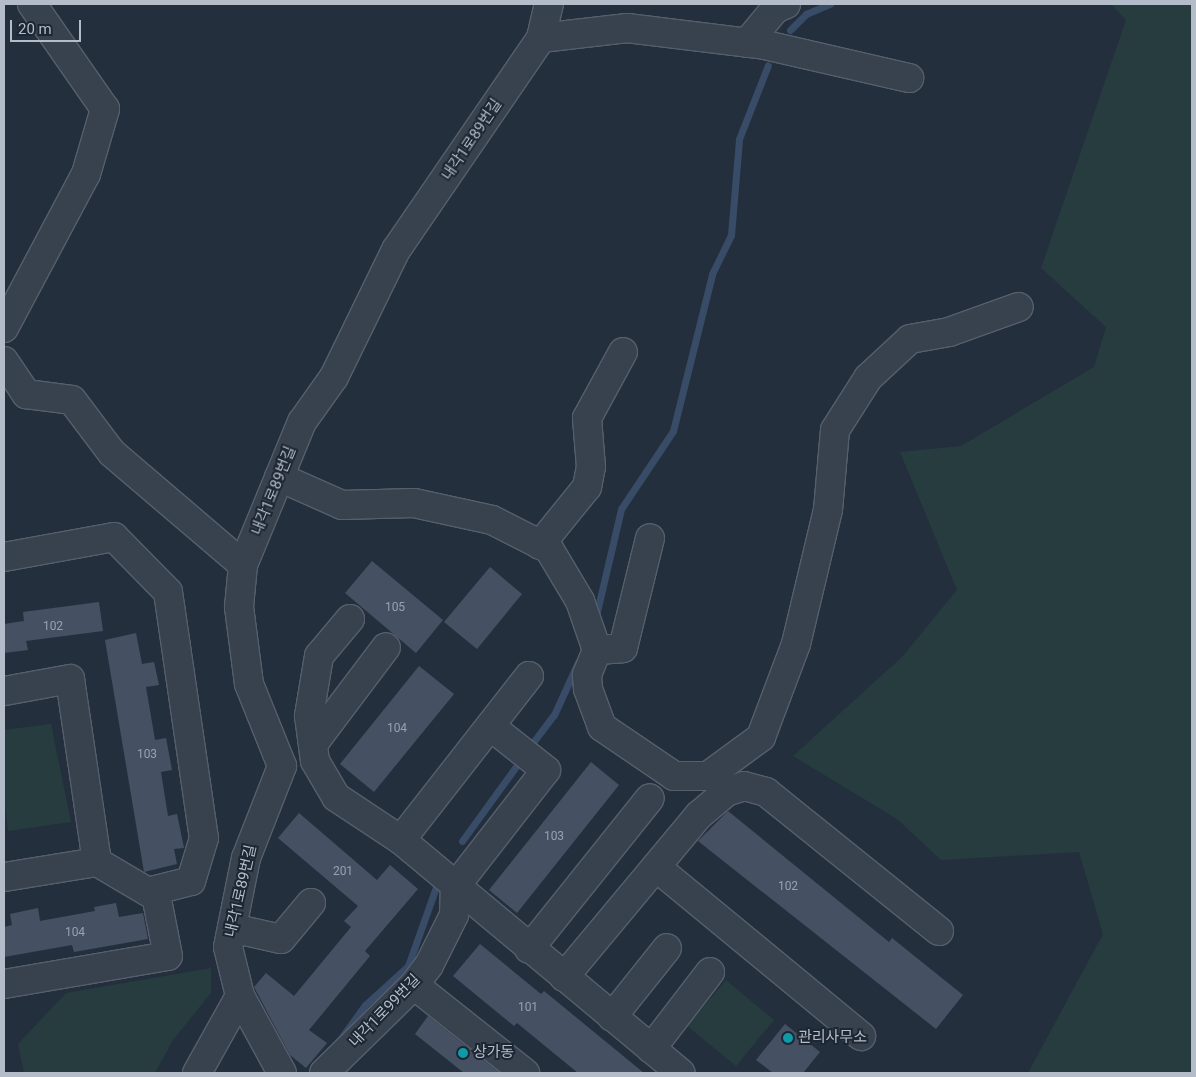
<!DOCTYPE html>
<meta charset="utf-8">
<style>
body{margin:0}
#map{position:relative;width:1196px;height:1077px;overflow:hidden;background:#242f3e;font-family:Roboto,"Noto Sans KR",sans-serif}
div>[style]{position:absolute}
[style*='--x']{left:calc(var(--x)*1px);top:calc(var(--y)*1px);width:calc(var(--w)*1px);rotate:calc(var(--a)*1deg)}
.green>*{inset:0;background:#263c3f}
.stream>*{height:7px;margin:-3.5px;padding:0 3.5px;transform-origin:3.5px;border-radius:3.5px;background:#394c67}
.building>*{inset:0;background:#455162}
.roads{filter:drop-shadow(1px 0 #565f6c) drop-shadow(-1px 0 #565f6c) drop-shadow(0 1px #565f6c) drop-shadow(0 -1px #565f6c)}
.minor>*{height:28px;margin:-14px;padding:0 14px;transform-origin:14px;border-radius:14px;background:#38414e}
.dots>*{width:14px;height:14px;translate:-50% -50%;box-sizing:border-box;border:2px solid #1d2633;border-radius:50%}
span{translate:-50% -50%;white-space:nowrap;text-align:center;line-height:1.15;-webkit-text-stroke:4px #1d2633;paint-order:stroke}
.number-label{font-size:12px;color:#98a1af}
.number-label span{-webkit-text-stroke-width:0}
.street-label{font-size:15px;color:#b4bcc9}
.poi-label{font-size:15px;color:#b4bcc9}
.left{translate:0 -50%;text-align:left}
.frame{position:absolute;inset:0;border:5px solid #b4bcc9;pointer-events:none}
.scale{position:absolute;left:10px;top:20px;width:71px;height:22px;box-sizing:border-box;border:2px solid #b4bcc9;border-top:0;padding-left:6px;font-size:15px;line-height:18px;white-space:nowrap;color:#b4bcc9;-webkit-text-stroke:4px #1d2633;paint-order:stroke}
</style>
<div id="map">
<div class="green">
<div style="clip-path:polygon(1111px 4px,1192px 4px,1192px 1073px,1028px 1073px,1103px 934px,1079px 852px,941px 860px,897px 819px,793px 756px,902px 657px,957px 590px,900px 452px,961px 446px,1094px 367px,1106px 327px,1041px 268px,1126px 20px)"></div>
<div style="clip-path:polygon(51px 724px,71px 822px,8px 831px,4px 796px,4px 730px)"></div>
<div style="clip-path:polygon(211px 968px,211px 993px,173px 1040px,155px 1073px,24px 1073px,18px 1044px,66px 993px)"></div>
<div style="clip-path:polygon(726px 980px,774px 1020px,736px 1066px,687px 1026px)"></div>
</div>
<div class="stream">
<div style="--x:790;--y:30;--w:23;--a:-45"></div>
<div style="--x:806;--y:14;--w:26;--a:-23"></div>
<div style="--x:595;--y:620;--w:114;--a:-76.8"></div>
<div style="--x:621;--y:509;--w:94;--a:-56.3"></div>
<div style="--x:673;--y:431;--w:162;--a:-76"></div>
<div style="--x:712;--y:274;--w:43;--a:-64"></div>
<div style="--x:731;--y:235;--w:96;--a:-85.2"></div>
<div style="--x:739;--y:139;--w:79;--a:-68.6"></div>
<div style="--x:531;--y:745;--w:38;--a:-53"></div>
<div style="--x:554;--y:715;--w:58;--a:-65.6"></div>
<div style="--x:462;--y:841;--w:94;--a:-54.1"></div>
<div style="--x:339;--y:1041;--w:44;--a:-54.2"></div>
<div style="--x:365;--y:1005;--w:58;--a:-42.2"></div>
<div style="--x:408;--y:966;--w:84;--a:-70.5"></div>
</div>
<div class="building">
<div style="clip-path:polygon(372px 561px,443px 620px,416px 653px,345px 593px)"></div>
<div style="clip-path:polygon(490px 567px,522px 594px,477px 649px,444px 622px)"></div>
<div style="clip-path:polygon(99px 602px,103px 631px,26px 641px,28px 650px,4px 653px,4px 624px,24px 621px,23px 612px)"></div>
<div style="clip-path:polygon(136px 633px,142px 664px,154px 662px,159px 685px,146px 687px,155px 740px,166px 738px,172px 770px,161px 772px,168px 816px,177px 814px,184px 848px,174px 849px,177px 864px,144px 872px,105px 640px)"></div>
<div style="clip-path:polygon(419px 666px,454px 694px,374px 792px,340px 764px)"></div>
<div style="clip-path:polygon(591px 762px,619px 785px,517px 913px,489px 890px)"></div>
<div style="clip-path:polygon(728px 811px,889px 942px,892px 938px,963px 995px,936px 1029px,698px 841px)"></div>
<div style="clip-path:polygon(299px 813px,377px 880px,390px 865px,418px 889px,365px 951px,370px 956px,309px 1030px,327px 1043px,306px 1068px,290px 1055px,254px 987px,266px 973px,294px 996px,351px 927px,344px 921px,358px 906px,278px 838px)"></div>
<div style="clip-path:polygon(116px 903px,119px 917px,143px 913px,148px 939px,74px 952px,72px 945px,4px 957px,4px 927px,12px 925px,10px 914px,38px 908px,40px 921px,95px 911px,94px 907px)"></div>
<div style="clip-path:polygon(480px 944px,541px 994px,544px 991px,644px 1073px,578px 1073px,517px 1023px,514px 1026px,453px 976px)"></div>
<div style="clip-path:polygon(428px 1016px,500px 1073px,464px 1073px,415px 1034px)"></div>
<div style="clip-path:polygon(785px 1024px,820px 1052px,803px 1073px,773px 1073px,756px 1060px)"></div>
</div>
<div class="roads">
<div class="minor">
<div style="--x:541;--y:38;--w:87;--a:-6.6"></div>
<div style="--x:627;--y:28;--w:139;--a:7"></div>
<div style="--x:765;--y:45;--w:148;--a:12.9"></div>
<div style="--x:747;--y:43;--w:44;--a:-50.5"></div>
<div style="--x:775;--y:9;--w:12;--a:-24"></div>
<div style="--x:4;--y:328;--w:174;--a:-62"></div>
<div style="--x:86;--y:174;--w:68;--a:-73.7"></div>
<div style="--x:105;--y:109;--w:128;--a:-124.8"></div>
<div style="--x:4;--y:361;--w:40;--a:56"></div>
<div style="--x:26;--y:394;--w:46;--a:7.4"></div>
<div style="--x:72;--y:400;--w:66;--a:53"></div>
<div style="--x:112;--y:453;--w:172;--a:40.5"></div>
<div style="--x:279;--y:477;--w:69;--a:24"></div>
<div style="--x:342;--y:505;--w:72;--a:-1.6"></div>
<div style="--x:414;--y:503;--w:80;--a:12.3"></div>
<div style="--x:492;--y:520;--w:64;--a:27"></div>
<div style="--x:549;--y:549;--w:61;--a:59.2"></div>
<div style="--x:580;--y:601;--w:52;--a:70.9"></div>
<div style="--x:597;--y:650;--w:27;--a:112"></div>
<div style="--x:587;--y:675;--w:14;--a:86"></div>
<div style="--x:588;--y:689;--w:40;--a:69.8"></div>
<div style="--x:602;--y:727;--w:87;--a:34.2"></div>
<div style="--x:674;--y:776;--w:34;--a:0"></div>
<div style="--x:708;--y:776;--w:66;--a:-36.3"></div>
<div style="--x:761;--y:737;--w:99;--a:-69.4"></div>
<div style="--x:796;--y:644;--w:138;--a:-76.6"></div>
<div style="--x:828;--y:510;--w:80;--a:-85"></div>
<div style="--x:835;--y:430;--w:62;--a:-57.6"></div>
<div style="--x:868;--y:378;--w:57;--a:-42.9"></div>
<div style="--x:910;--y:339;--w:40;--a:-10"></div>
<div style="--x:949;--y:332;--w:74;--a:-19.7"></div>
<div style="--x:540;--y:545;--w:75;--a:-51"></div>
<div style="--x:587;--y:487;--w:20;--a:-79"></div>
<div style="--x:591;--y:467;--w:49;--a:-94.7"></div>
<div style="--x:587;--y:418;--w:75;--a:-61.4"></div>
<div style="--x:4;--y:557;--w:112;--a:-10.3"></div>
<div style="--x:114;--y:537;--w:77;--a:45.5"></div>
<div style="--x:168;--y:592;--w:249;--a:81.7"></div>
<div style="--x:204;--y:838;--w:45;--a:106.8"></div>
<div style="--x:191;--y:881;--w:44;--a:165.7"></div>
<div style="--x:148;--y:892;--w:59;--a:-149.5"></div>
<div style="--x:97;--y:862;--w:185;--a:-98.4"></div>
<div style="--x:70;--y:679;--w:67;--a:169.7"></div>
<div style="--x:350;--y:619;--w:48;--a:130"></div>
<div style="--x:319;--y:656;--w:61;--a:99.5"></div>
<div style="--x:309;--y:716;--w:45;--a:82.4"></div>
<div style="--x:315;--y:761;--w:42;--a:59.7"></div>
<div style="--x:336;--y:797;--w:78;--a:33.5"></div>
<div style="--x:597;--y:650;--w:26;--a:-4"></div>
<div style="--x:623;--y:648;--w:113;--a:-76.2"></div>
<div style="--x:529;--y:676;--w:208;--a:128"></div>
<div style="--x:401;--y:840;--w:364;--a:39.8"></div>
<div style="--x:313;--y:744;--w:121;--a:-53"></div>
<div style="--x:656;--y:867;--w:266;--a:39.5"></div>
<div style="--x:4;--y:877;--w:94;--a:-9.2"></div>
<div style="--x:232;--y:928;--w:50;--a:12.7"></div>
<div style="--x:281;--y:939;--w:47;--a:-50.2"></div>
<div style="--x:529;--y:949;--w:193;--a:-51.3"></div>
<div style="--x:564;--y:977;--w:211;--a:-50.2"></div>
<div style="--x:699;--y:815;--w:35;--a:-40"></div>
<div style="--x:726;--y:792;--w:19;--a:-18"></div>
<div style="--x:744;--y:786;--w:23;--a:15"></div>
<div style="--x:766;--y:792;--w:222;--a:38.8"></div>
<div style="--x:4;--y:984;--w:166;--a:-9.7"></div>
<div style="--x:168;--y:956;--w:67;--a:-101.1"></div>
<div style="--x:414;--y:985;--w:142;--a:38.4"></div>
<div style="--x:612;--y:1017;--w:88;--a:-51.4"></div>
<div style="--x:651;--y:1049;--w:97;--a:-52.5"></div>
<div style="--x:197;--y:1073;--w:88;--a:-60.8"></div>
<div style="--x:282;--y:1073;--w:88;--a:-118.6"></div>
<div style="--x:240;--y:996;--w:50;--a:-103.8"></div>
<div style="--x:228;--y:947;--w:91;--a:-78.6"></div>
<div style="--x:246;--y:858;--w:99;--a:-68.6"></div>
<div style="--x:282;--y:766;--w:88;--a:-111.9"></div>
<div style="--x:249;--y:684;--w:78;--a:-97.4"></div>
<div style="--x:239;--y:607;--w:42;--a:-84.6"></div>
<div style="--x:243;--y:565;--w:155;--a:-67.6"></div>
<div style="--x:302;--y:422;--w:55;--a:-54.6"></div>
<div style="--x:334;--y:377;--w:141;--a:-64"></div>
<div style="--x:396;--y:250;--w:257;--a:-55.6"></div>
<div style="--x:541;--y:38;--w:35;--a:-77"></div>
<div style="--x:324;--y:1073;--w:126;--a:-44.4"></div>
<div style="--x:414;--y:985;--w:25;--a:-53"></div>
<div style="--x:429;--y:965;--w:56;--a:-63.4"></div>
<div style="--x:454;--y:915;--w:28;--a:-88"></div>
<div style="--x:455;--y:887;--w:148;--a:-52.1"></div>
<div style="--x:546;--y:770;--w:71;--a:-141.8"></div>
</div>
</div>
<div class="dots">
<div style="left:788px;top:1038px;background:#0f9aa8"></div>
<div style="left:463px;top:1053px;background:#0f9aa8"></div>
</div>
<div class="number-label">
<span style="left:395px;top:608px">105</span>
<span style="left:53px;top:627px">102</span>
<span style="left:397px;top:729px">104</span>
<span style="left:147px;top:755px">103</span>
<span style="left:554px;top:837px">103</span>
<span style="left:343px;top:872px">201</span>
<span style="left:788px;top:887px">102</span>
<span style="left:75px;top:933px">104</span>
<span style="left:528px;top:1008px">101</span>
</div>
<div class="street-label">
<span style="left:472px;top:140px;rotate:-56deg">내각1로89번길</span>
<span style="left:274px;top:491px;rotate:-68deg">내각1로89번길</span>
<span style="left:241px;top:891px;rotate:-77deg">내각1로89번길</span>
<span style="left:385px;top:1011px;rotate:-46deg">내각1로99번길</span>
</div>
<div class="poi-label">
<span class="left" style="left:798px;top:1038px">관리사무소</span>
<span class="left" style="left:473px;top:1053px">상가동</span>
</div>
<div class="frame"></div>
<div class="scale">20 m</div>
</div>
